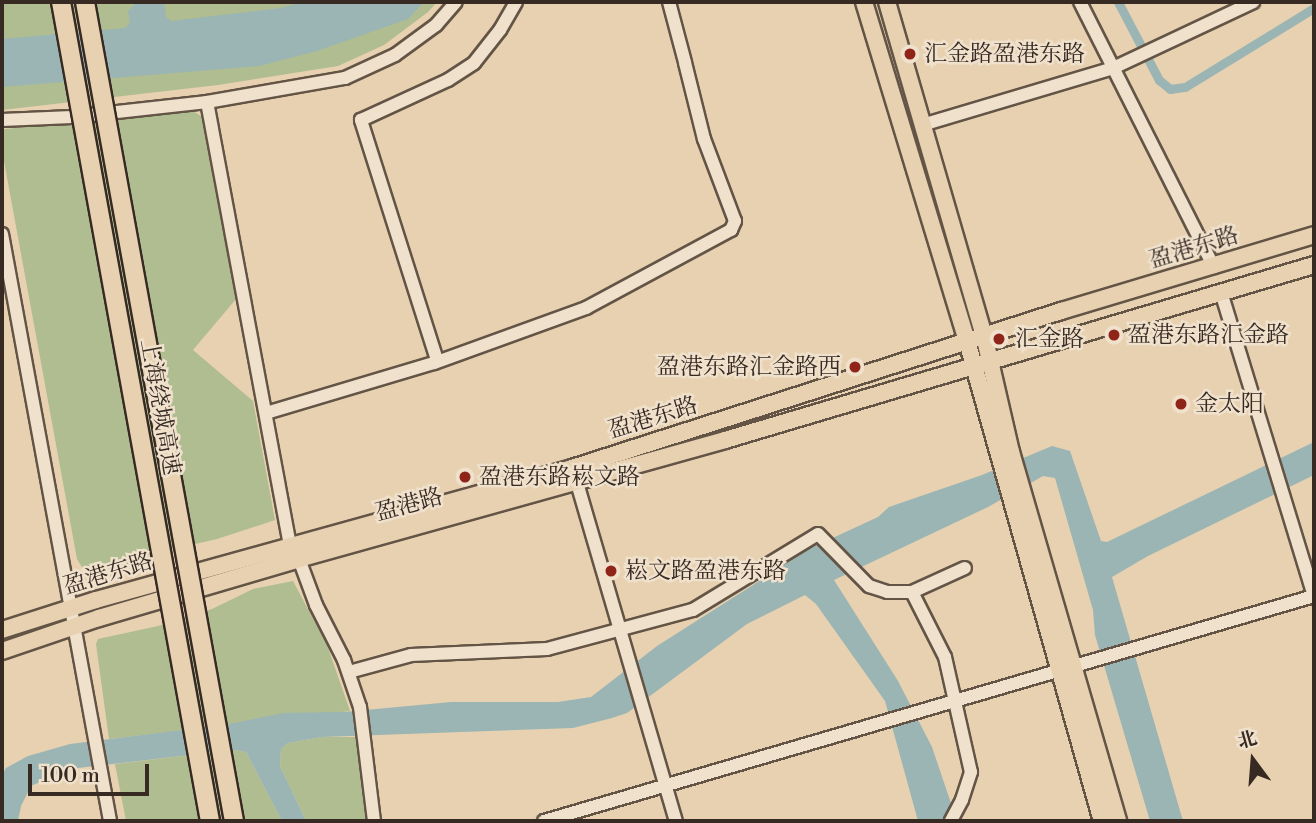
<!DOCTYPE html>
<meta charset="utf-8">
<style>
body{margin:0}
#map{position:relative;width:1316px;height:823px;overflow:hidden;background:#e7d1b0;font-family:"Libre Bodoni","Noto Serif SC",serif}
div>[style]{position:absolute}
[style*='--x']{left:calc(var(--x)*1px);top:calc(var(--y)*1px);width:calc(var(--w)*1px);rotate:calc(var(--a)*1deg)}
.green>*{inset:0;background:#afbd90}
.water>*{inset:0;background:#9ab5b4}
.canal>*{height:9px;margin:-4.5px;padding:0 4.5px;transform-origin:4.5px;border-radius:4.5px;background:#9ab5b4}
.roads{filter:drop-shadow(2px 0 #635446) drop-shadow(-2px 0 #635446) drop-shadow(0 2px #635446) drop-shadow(0 -2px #635446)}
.minor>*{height:12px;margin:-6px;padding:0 6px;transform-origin:6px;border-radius:6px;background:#efe1cc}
.major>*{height:16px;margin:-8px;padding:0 8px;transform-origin:8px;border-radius:8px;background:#e7d1b0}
.bridges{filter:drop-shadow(2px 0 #372a23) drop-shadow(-2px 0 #372a23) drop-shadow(0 2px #372a23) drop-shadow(0 -2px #372a23)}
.highway-bridge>*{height:18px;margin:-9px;padding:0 9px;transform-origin:9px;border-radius:9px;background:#e7d1b0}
.dots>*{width:19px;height:19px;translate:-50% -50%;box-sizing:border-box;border:4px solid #efe1cc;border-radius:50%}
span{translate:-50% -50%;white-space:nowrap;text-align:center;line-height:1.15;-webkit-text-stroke:5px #efe1cc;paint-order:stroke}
.poi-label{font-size:23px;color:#372a23}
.left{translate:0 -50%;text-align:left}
.right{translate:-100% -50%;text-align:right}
.street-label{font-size:23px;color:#372a23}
.frame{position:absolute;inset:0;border:4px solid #372a23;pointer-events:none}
.north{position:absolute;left:1218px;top:725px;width:70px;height:70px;-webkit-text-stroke:5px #efe1cc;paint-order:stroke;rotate:344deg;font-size:19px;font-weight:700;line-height:28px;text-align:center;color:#372a23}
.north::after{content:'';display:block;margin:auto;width:24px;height:32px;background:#372a23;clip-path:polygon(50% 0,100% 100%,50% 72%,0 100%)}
.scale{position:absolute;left:28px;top:764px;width:121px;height:32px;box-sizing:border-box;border:4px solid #372a23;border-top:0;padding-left:9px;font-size:21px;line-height:24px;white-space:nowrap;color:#372a23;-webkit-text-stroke:5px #efe1cc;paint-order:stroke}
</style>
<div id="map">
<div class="green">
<div style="clip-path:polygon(2px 2px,437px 2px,428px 12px,384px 45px,338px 66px,218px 85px,2px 110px)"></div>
<div style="clip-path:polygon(191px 110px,201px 116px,236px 299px,193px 350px,253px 401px,275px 520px,217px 539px,148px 555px,111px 576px,88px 577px,77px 559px,2px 150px,2px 132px,5px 129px)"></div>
<div style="clip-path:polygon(293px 581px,327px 645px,350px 711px,109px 739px,96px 644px,98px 639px,158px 626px,212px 609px,253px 589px)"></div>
<div style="clip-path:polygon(322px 737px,358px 737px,366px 821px,306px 821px,280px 766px,281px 749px,288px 743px)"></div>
<div style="clip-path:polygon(234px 750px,246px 752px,282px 821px,126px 821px,115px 764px)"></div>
</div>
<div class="water">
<div style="clip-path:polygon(137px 2px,164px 2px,166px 17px,171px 21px,281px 8px,303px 2px,424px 2px,408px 19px,317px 51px,259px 66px,2px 87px,2px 39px,125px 28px,130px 23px,128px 11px)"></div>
<div style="clip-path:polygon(1314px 442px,1314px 475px,1148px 556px,1112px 577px,1183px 821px,1150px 821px,1095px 635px,1093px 610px,1055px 478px,1043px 476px,988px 507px,834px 580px,898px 681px,932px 747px,957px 821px,918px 821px,885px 701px,816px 604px,805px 595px,747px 624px,627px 713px,612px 718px,573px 728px,322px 737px,288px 743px,281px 749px,280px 766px,306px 821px,282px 821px,246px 752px,234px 750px,69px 769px,31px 786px,21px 806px,18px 821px,2px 821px,2px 775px,6px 768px,28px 756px,70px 744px,230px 724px,283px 713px,344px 712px,451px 702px,558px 702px,591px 697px,657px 646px,811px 548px,878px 517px,889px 507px,982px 475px,1052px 446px,1070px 451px,1101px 541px,1107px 542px)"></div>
</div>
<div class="canal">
<div style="--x:1118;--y:2;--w:88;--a:62.3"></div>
<div style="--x:1159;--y:80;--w:14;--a:39"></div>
<div style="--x:1170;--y:89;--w:15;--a:-8"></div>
<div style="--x:1185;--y:87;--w:151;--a:-31.5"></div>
</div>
<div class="roads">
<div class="minor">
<div style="--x:669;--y:2;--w:62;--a:75.1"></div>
<div style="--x:1080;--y:2;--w:297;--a:63.2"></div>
<div style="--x:207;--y:102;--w:451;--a:79.4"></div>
<div style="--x:2;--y:120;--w:70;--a:-2.5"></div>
<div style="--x:72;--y:117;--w:136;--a:-6.3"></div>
<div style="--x:207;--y:102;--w:140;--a:-9.9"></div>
<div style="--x:345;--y:78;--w:55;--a:-24.7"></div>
<div style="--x:395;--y:55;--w:51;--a:-36.2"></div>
<div style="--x:436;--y:25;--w:30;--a:-49"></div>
<div style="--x:922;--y:125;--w:199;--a:-16.6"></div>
<div style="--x:1113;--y:68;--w:155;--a:-25.2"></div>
<div style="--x:2;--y:234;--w:597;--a:79.57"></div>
<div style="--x:1221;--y:292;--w:318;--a:73"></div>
<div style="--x:437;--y:360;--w:252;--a:-107.6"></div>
<div style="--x:361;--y:120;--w:96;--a:-24.7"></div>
<div style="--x:448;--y:80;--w:31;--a:-33"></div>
<div style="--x:474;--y:63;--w:42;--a:-51.8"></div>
<div style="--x:500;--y:30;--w:32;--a:-60"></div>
<div style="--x:266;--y:413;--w:175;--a:-16.6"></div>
<div style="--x:434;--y:363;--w:162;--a:-19.9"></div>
<div style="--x:586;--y:308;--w:165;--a:-28.3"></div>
<div style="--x:731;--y:230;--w:10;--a:-66"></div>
<div style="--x:735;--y:221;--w:88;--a:-110.7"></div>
<div style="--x:704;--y:139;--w:78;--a:-104"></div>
<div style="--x:575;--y:476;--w:359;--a:73.7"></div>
<div style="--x:299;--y:559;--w:49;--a:69.7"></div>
<div style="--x:316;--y:605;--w:62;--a:63"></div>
<div style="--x:344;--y:660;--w:50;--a:71.2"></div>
<div style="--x:360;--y:707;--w:115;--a:83"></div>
<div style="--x:912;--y:592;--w:73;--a:63.1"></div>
<div style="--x:945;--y:657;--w:118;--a:77.3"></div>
<div style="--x:971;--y:772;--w:29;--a:108"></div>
<div style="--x:962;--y:800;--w:24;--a:118"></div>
<div style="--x:349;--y:672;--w:64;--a:-15.3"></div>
<div style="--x:411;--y:655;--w:136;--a:-2.5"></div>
<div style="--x:547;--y:649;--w:151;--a:-15"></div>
<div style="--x:693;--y:610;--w:146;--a:-31.3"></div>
<div style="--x:818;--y:534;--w:73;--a:45.6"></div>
<div style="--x:869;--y:586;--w:19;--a:18"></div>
<div style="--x:887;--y:592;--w:25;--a:0"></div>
<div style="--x:912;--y:592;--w:58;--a:-24.4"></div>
<div style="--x:544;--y:821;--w:802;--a:-16.29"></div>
</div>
<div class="major">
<div style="--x:864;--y:2;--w:354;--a:73.1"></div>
<div style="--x:967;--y:341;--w:499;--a:74.3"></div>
<div style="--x:887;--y:2;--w:347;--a:73.8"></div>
<div style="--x:984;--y:335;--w:120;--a:77"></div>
<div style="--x:1011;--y:452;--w:384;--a:73.8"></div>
<div style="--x:2;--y:630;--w:99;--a:-17.7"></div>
<div style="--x:96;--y:600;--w:494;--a:-15.5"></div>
<div style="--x:572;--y:468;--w:514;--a:-17.8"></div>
<div style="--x:1061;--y:311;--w:264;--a:-16.7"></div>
<div style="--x:2;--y:651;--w:102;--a:-18.8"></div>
<div style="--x:99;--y:618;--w:209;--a:-16.4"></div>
<div style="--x:299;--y:559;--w:442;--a:-15.6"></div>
<div style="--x:725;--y:440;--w:614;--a:-16.55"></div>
</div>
</div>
<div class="bridges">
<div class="highway-bridge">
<div style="--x:61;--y:2;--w:832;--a:79.69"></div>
<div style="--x:85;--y:2;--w:832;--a:79.69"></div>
</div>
</div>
<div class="dots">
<div style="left:910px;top:54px;background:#8f2418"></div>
<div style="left:1114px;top:335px;background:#8f2418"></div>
<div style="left:999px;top:339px;background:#8f2418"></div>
<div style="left:855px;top:367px;background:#8f2418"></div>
<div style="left:1181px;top:404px;background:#8f2418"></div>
<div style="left:465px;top:477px;background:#8f2418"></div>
<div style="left:611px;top:571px;background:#8f2418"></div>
</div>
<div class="poi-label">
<span class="left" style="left:924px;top:54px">汇金路盈港东路</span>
<span class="left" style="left:1128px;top:335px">盈港东路汇金路</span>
<span class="left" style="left:1015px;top:339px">汇金路</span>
<span class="right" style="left:841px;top:367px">盈港东路汇金路西</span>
<span class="left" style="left:1195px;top:404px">金太阳</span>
<span class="left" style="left:479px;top:477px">盈港东路崧文路</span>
<span class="left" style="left:625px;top:571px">崧文路盈港东路</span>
</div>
<div class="street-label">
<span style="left:1194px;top:248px;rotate:-17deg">盈港东路</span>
<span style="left:160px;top:407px;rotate:80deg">上海绕城高速</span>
<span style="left:653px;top:418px;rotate:-17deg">盈港东路</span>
<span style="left:409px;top:505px;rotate:-15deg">盈港路</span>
<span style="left:108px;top:574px;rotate:-17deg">盈港东路</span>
</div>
<div class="frame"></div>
<div class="north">北</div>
<div class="scale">100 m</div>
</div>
